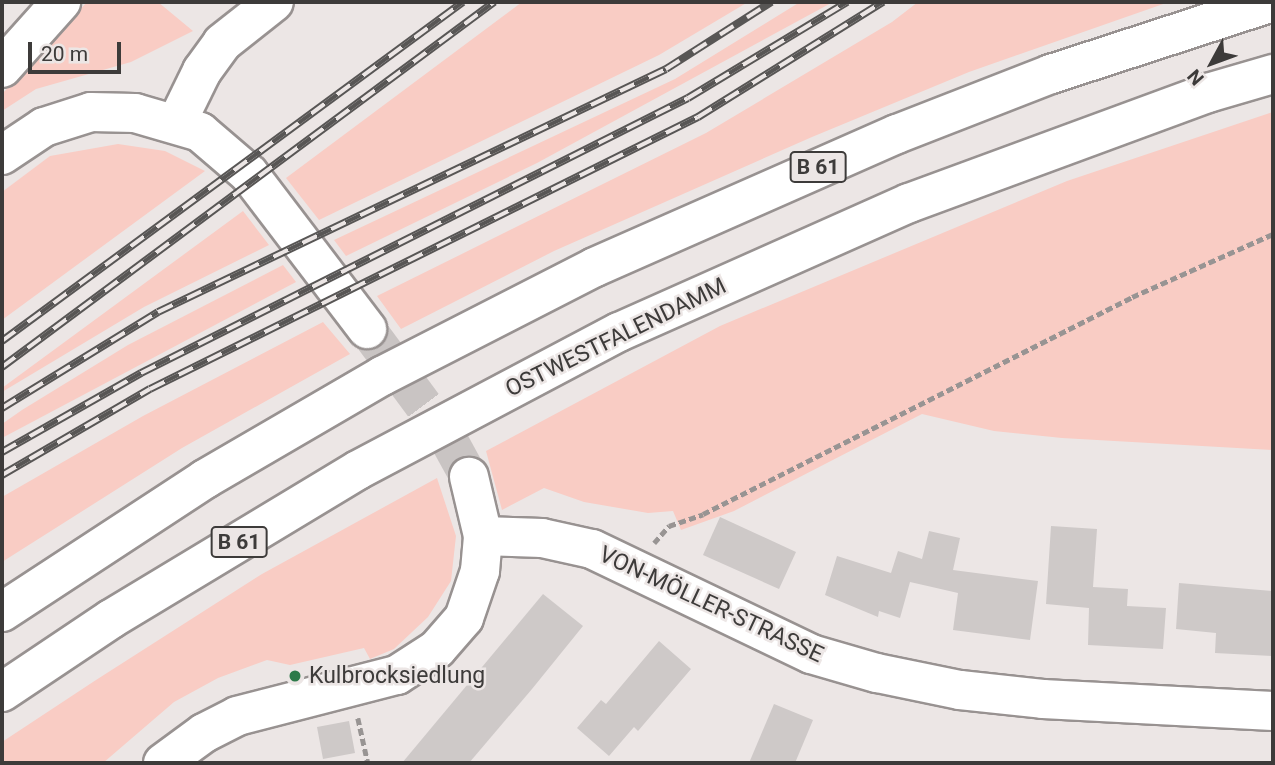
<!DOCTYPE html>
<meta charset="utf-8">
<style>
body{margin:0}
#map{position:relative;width:1275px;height:765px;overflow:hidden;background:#ece6e5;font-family:Roboto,sans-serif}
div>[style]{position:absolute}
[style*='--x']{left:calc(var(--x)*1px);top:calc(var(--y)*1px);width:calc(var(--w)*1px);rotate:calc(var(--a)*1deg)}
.green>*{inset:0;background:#f9ccc4}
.building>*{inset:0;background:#cec9c8}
.minor-tunnel>*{height:38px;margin-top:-19px;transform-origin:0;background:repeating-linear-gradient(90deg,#c9c4c3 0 38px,transparent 0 57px)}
.path>*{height:4.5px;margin-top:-2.25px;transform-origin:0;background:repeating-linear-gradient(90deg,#989493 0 7px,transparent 0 10.5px)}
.roads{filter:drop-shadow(2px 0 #989291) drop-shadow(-2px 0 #989291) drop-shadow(0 2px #989291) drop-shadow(0 -2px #989291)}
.minor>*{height:38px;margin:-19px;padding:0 19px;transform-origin:19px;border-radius:19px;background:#fff}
.highway>*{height:38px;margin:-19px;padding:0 19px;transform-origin:19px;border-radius:19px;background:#fff}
.rail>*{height:8px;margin-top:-4px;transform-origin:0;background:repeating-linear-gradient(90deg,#ece6e5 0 16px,#585655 0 32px);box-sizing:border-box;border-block:2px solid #585655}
.dots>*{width:19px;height:19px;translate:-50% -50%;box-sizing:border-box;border:4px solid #ece6e5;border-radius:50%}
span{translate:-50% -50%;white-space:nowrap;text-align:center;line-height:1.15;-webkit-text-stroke:5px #ece6e5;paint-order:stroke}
.shield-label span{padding:2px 5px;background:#ece6e5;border:2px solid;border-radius:5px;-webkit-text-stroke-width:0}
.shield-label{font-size:21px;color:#3d3b3a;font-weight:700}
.street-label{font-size:23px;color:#3d3b3a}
.poi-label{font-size:23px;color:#3d3b3a}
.left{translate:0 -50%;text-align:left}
.frame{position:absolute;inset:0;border:4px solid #3d3b3a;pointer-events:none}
.north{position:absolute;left:1177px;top:28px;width:70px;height:70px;-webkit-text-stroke:5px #ece6e5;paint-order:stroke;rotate:229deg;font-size:19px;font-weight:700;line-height:28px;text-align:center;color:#3d3b3a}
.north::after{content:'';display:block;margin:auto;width:24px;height:32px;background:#3d3b3a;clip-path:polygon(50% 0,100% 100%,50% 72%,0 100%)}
.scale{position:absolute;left:28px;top:42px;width:93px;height:32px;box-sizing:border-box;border:4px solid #3d3b3a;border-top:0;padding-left:9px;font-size:21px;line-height:24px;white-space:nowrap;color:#3d3b3a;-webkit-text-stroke:5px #ece6e5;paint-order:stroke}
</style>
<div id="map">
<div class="green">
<div style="clip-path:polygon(87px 2px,158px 2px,193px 31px,131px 62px,36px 89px,2px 111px,2px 94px)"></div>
<div style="clip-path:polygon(522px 2px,748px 2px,659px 55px,319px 220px,286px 178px)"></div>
<div style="clip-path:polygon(800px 2px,833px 2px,537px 163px,346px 256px,334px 240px,675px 79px)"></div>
<div style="clip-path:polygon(918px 2px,1169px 2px,969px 72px,812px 137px,554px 251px,401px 329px,377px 296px,706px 133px,892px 22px)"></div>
<div style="clip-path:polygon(1273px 112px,1273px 450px,1062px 438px,994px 431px,922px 414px,734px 511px,681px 530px,673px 511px,648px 513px,584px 502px,544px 488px,502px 510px,486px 451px,720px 326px,1067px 181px)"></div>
<div style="clip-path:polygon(118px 144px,165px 151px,205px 171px,2px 320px,2px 192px,50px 156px)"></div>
<div style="clip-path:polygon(243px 211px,269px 245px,144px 307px,2px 392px,2px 388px)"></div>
<div style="clip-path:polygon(283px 265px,296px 282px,2px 438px,2px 424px,22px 410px,128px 345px)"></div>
<div style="clip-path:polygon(323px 322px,350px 354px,182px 448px,2px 562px,2px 497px,143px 416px)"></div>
<div style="clip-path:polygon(437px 478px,456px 536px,451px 581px,428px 617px,394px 649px,370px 659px,364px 648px,290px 665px,267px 660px,218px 678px,174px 702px,103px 763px,2px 763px,2px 742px,96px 680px,262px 574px)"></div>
</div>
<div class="building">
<div style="clip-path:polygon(720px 517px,796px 552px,779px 589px,703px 555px)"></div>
<div style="clip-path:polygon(1051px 526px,1097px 529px,1093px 587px,1128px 589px,1127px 606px,1166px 608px,1163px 649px,1088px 645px,1089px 608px,1046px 604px)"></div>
<div style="clip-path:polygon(929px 531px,960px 538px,953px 570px,1038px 581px,1030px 640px,953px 630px,958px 593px,932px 587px,910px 582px,900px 618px,879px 611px,878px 617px,825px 595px,837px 556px,891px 573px,898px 551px,922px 559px)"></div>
<div style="clip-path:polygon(1179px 583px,1273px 591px,1273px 656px,1215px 653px,1216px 633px,1176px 629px)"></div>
<div style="clip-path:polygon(543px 594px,583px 626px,532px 689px,469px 763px,402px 763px)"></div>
<div style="clip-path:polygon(659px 641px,691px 669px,638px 731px,634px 727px,609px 756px,577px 728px,601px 700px,606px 704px)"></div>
<div style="clip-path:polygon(774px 704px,813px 720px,795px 763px,749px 763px)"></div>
<div style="clip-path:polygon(349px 721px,355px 753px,323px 759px,317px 727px)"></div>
</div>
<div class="minor-tunnel">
<div style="--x:367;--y:329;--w:134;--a:53.5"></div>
<div style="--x:447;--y:437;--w:46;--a:61.2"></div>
</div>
<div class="path">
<div style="--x:654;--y:543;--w:23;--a:-49"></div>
<div style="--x:669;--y:526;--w:36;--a:-19"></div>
<div style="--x:703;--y:514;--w:481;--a:-26.8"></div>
<div style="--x:1132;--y:297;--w:154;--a:-24.1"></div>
<div style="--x:358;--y:718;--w:46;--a:77.5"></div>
</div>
<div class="roads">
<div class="minor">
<div style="--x:2;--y:68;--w:89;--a:-48.2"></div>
<div style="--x:177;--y:122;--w:57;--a:-63.9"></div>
<div style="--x:202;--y:71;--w:34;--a:-54"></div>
<div style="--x:222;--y:43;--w:66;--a:-38.3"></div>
<div style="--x:2;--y:155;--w:50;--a:-33.7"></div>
<div style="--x:44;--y:127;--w:49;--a:-17.7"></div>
<div style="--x:91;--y:112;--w:44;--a:1.3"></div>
<div style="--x:135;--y:113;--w:68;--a:16.3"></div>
<div style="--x:200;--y:132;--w:65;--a:40.6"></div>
<div style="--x:249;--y:174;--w:195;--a:52.7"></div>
<div style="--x:483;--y:536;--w:59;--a:1.9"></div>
<div style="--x:542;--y:538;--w:51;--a:12.4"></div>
<div style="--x:592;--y:549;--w:243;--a:25.6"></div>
<div style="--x:811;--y:654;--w:69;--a:16.1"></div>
<div style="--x:877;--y:673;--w:85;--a:11.6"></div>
<div style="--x:960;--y:690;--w:83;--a:6.2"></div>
<div style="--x:1043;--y:699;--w:230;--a:3"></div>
<div style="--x:163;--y:763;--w:51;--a:-36.2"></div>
<div style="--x:204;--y:733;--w:37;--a:-27"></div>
<div style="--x:237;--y:716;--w:165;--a:-14.4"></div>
<div style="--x:397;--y:675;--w:48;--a:-33"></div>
<div style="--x:437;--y:649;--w:41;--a:-48.9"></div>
<div style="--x:464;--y:618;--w:50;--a:-71.2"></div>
<div style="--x:480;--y:571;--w:35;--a:-85"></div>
<div style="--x:483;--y:536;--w:61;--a:-103.3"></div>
</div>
<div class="highway">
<div style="--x:2;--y:612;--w:243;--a:-33.2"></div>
<div style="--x:205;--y:479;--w:205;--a:-30.2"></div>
<div style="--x:382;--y:376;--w:239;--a:-27.1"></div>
<div style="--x:595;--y:267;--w:330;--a:-23.8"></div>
<div style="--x:897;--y:134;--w:165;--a:-21.3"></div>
<div style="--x:1051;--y:74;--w:233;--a:-18"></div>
<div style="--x:2;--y:692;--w:131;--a:-33.8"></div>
<div style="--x:111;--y:619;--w:288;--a:-31.1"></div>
<div style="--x:358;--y:470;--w:295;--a:-27.9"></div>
<div style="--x:619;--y:332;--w:317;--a:-24"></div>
<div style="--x:909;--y:203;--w:319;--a:-20.2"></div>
<div style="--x:1208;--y:93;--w:68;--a:-16.3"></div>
</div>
</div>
<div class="rail">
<div style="--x:2;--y:341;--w:572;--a:-36.33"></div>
<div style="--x:2;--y:367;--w:613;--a:-36.57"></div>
<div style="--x:2;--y:408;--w:183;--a:-31.6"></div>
<div style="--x:158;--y:312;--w:563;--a:-25.56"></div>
<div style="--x:666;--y:69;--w:125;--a:-32.5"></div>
<div style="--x:2;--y:452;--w:160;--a:-29.6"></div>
<div style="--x:141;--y:373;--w:612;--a:-26.69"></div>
<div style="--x:688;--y:98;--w:186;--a:-31.1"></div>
<div style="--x:2;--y:475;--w:171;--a:-30.2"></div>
<div style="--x:150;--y:389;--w:612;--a:-26.4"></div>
<div style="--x:698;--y:117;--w:218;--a:-31.9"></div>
</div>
<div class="dots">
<div style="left:295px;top:676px;background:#2d7a4a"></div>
</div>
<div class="shield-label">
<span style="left:818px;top:167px">B 61</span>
<span style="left:239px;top:542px">B 61</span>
</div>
<div class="street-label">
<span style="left:616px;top:338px;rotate:-26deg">OSTWESTFALENDAMM</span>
<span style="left:711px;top:605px;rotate:25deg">VON-MÖLLER-STRASSE</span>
</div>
<div class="poi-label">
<span class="left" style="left:309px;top:676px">Kulbrocksiedlung</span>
</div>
<div class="frame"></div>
<div class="north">N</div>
<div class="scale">20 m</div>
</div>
